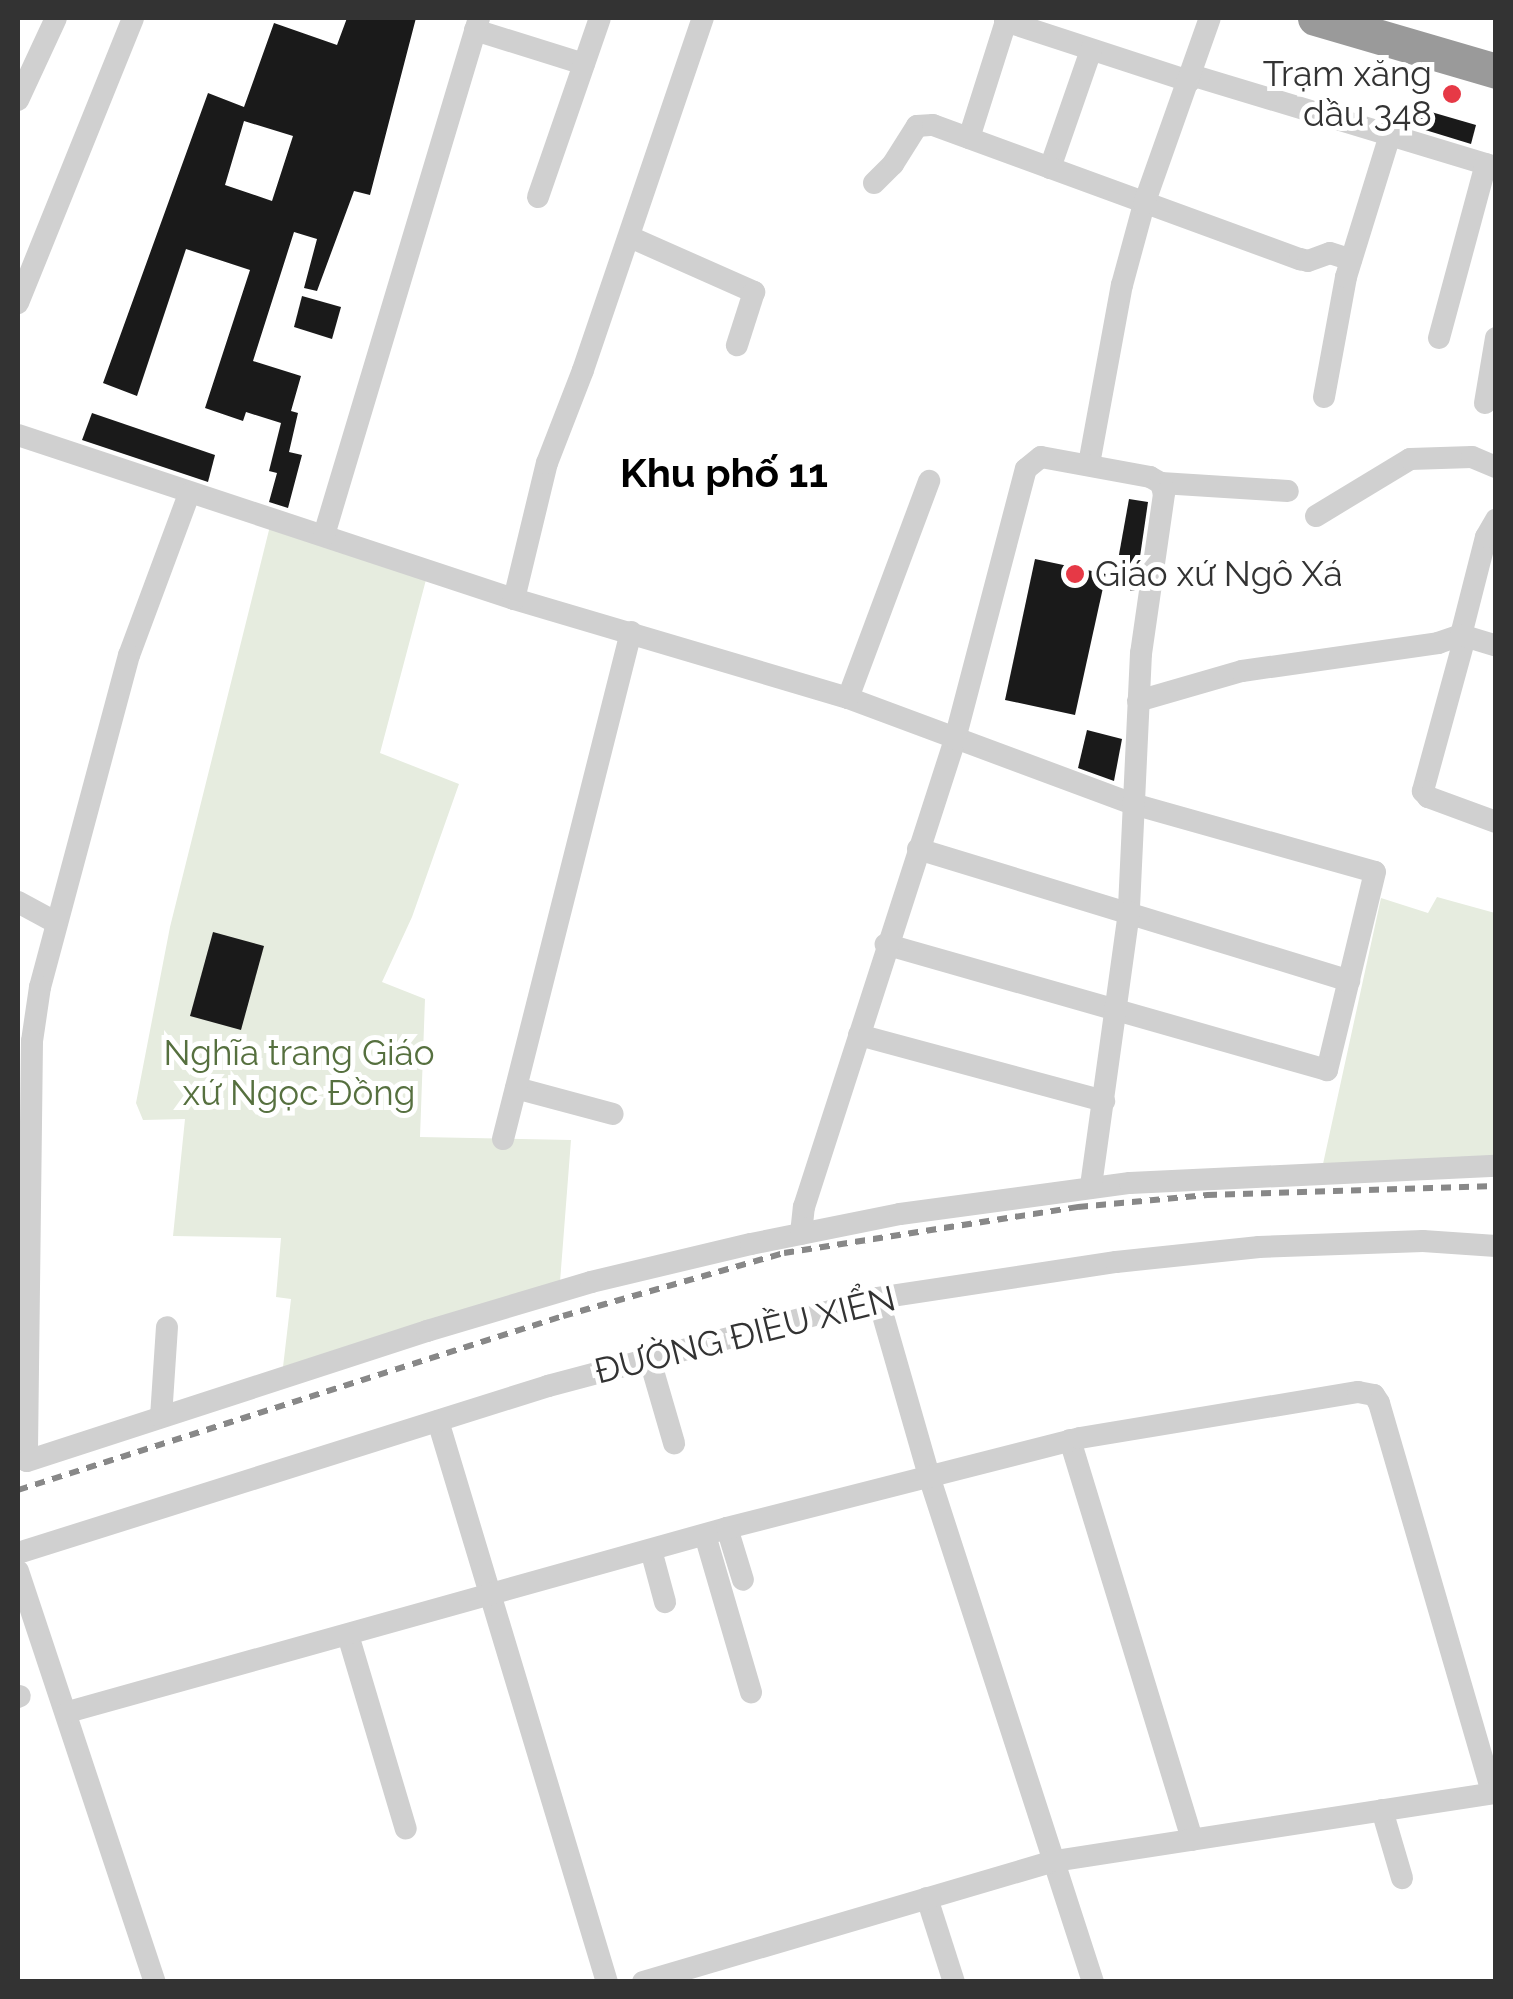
<!DOCTYPE html>
<meta charset="utf-8">
<style>
body{margin:0}
#map{position:relative;width:1513px;height:1999px;overflow:hidden;background:#fff;font-family:Raleway,sans-serif}
div>[style]{position:absolute}
[style*='--x']{left:calc(var(--x)*1px);top:calc(var(--y)*1px);width:calc(var(--w)*1px);rotate:calc(var(--a)*1deg)}
.green>*{inset:0;background:#e6ecdf}
.building>*{inset:0;background:#1a1a1a}
.minor>*{height:22px;margin:-11px;padding:0 11px;transform-origin:11px;border-radius:11px;background:#d0d0d0}
.highway>*{height:35px;margin:-17.5px;padding:0 17.5px;transform-origin:17.5px;border-radius:17.5px;background:#9a9a9a}
.rail>*{height:6px;margin-top:-3px;transform-origin:0;background:repeating-linear-gradient(90deg,#888 0 10px,transparent 0 18px)}
.dots>*{width:28px;height:28px;translate:-50% -50%;box-sizing:border-box;border:5px solid #fff;border-radius:50%}
span{translate:-50% -50%;white-space:nowrap;text-align:center;line-height:1.15;-webkit-text-stroke:10px #fff;paint-order:stroke}
.poi-label{font-size:35px;color:#333}
.right{translate:-100% -50%;text-align:right}
.left{translate:0 -50%;text-align:left}
.park-label{font-size:35px;color:#56703f}
.street-label{font-size:35px;color:#333}
.quarter-label{font-size:40px;color:#000;font-weight:700}
.frame{position:absolute;inset:0;border:20px solid #333;pointer-events:none}
</style>
<div id="map">
<div class="green">
<div style="clip-path:polygon(270px 526px,427px 576px,380px 753px,459px 784px,412px 917px,382px 982px,425px 999px,420px 1137px,571px 1140px,560px 1282px,283px 1367px,291px 1299px,276px 1297px,281px 1238px,173px 1236px,185px 1119px,143px 1120px,136px 1103px,170px 927px)"></div>
<div style="clip-path:polygon(1437px 897px,1495px 913px,1495px 1159px,1323px 1164px,1381px 898px,1428px 913px)"></div>
</div>
<div class="building">
<div style="clip-path:polygon(evenodd,347px 18px,416px 18px,370px 195px,354px 191px,317px 291px,304px 288px,317px 239px,294px 232px,253px 361px,301px 376px,291px 411px,298px 413px,289px 452px,302px 455px,288px 508px,269px 502px,277px 473px,269px 471px,281px 423px,246px 412px,243px 421px,205px 408px,250px 270px,186px 249px,137px 396px,103px 383px,208px 93px,244px 107px,274px 23px,337px 45px,347px 18px,244px 121px,293px 136px,272px 201px,225px 185px,244px 121px)"></div>
<div style="clip-path:polygon(1414px 107px,1476px 125px,1471px 144px,1409px 125px)"></div>
<div style="clip-path:polygon(302px 296px,341px 307px,332px 339px,294px 327px)"></div>
<div style="clip-path:polygon(92px 413px,215px 455px,208px 482px,82px 440px)"></div>
<div style="clip-path:polygon(1129px 499px,1148px 502px,1135px 591px,1113px 588px)"></div>
<div style="clip-path:polygon(1035px 559px,1106px 574px,1075px 715px,1005px 700px)"></div>
<div style="clip-path:polygon(1087px 730px,1122px 739px,1114px 781px,1078px 768px)"></div>
<div style="clip-path:polygon(213px 932px,264px 946px,241px 1030px,190px 1016px)"></div>
</div>
<div class="minor">
<div style="--x:1005;--y:21;--w:194;--a:18.1"></div>
<div style="--x:475;--y:30;--w:114;--a:17.3"></div>
<div style="--x:1191;--y:75;--w:319;--a:16.8"></div>
<div style="--x:18;--y:100;--w:90;--a:-65.1"></div>
<div style="--x:969;--y:138;--w:126;--a:-72.4"></div>
<div style="--x:1050;--y:168;--w:125;--a:-70.8"></div>
<div style="--x:874;--y:183;--w:27;--a:-45"></div>
<div style="--x:893;--y:164;--w:45;--a:-57.7"></div>
<div style="--x:917;--y:126;--w:16;--a:-4"></div>
<div style="--x:933;--y:125;--w:391;--a:20.1"></div>
<div style="--x:1300;--y:259;--w:8;--a:14"></div>
<div style="--x:1308;--y:261;--w:23;--a:-20"></div>
<div style="--x:1330;--y:253;--w:22;--a:18"></div>
<div style="--x:538;--y:197;--w:189;--a:-70.9"></div>
<div style="--x:630;--y:237;--w:136;--a:23.9"></div>
<div style="--x:754;--y:292;--w:56;--a:107.8"></div>
<div style="--x:18;--y:303;--w:307;--a:-68"></div>
<div style="--x:1439;--y:338;--w:180;--a:-74.9"></div>
<div style="--x:1324;--y:397;--w:122;--a:-79.6"></div>
<div style="--x:1346;--y:277;--w:149;--a:-72.8"></div>
<div style="--x:1485;--y:403;--w:66;--a:-80.4"></div>
<div style="--x:18;--y:435;--w:522;--a:18.3"></div>
<div style="--x:514;--y:599;--w:348;--a:16.5"></div>
<div style="--x:848;--y:698;--w:304;--a:20.4"></div>
<div style="--x:1133;--y:804;--w:251;--a:15.7"></div>
<div style="--x:1375;--y:872;--w:204;--a:103.6"></div>
<div style="--x:1327;--y:1070;--w:459;--a:-164.1"></div>
<div style="--x:1089;--y:464;--w:182;--a:-79.6"></div>
<div style="--x:1122;--y:285;--w:84;--a:-74.8"></div>
<div style="--x:1144;--y:204;--w:197;--a:-70.5"></div>
<div style="--x:1161;--y:483;--w:127;--a:3.6"></div>
<div style="--x:189;--y:494;--w:172;--a:110.4"></div>
<div style="--x:129;--y:655;--w:344;--a:105"></div>
<div style="--x:40;--y:987;--w:55;--a:98.4"></div>
<div style="--x:32;--y:1041;--w:420;--a:90.7"></div>
<div style="--x:27;--y:1461;--w:421;--a:-18"></div>
<div style="--x:427;--y:1331;--w:171;--a:-16.6"></div>
<div style="--x:591;--y:1282;--w:164;--a:-13.4"></div>
<div style="--x:751;--y:1244;--w:152;--a:-11.4"></div>
<div style="--x:900;--y:1214;--w:232;--a:-7.7"></div>
<div style="--x:1130;--y:1183;--w:366;--a:-2.7"></div>
<div style="--x:1316;--y:516;--w:110;--a:-31.2"></div>
<div style="--x:1410;--y:459;--w:62;--a:-1.8"></div>
<div style="--x:1472;--y:457;--w:26;--a:23"></div>
<div style="--x:324;--y:535;--w:540;--a:-73.31"></div>
<div style="--x:514;--y:599;--w:140;--a:-76.4"></div>
<div style="--x:547;--y:463;--w:100;--a:-68.8"></div>
<div style="--x:583;--y:370;--w:372;--a:-71.2"></div>
<div style="--x:1461;--y:635;--w:101;--a:-75.7"></div>
<div style="--x:1486;--y:537;--w:20;--a:-60"></div>
<div style="--x:1465;--y:637;--w:160;--a:105.3"></div>
<div style="--x:1423;--y:791;--w:8;--a:50"></div>
<div style="--x:1428;--y:797;--w:72;--a:20.2"></div>
<div style="--x:848;--y:698;--w:232;--a:-69.5"></div>
<div style="--x:1138;--y:701;--w:108;--a:-16.1"></div>
<div style="--x:1242;--y:671;--w:198;--a:-8.1"></div>
<div style="--x:1438;--y:643;--w:24;--a:-19"></div>
<div style="--x:1461;--y:635;--w:37;--a:17"></div>
<div style="--x:918;--y:849;--w:451;--a:17"></div>
<div style="--x:18;--y:902;--w:42;--a:28.4"></div>
<div style="--x:859;--y:1035;--w:254;--a:15.1"></div>
<div style="--x:516;--y:1088;--w:100;--a:15"></div>
<div style="--x:503;--y:1139;--w:523;--a:-75.83"></div>
<div style="--x:801;--y:1234;--w:27;--a:-84"></div>
<div style="--x:804;--y:1207;--w:492;--a:-72.1"></div>
<div style="--x:955;--y:739;--w:279;--a:-75.3"></div>
<div style="--x:1026;--y:469;--w:19;--a:-39"></div>
<div style="--x:1041;--y:457;--w:111;--a:10.4"></div>
<div style="--x:1150;--y:477;--w:13;--a:29"></div>
<div style="--x:1161;--y:483;--w:11;--a:75"></div>
<div style="--x:1164;--y:494;--w:161;--a:98.2"></div>
<div style="--x:1141;--y:653;--w:259;--a:92.7"></div>
<div style="--x:1129;--y:912;--w:278;--a:97.9"></div>
<div style="--x:878;--y:1298;--w:185;--a:74"></div>
<div style="--x:929;--y:1476;--w:532;--a:72.04"></div>
<div style="--x:649;--y:1357;--w:90;--a:73.8"></div>
<div style="--x:161;--y:1417;--w:90;--a:-86.2"></div>
<div style="--x:438;--y:1421;--w:586;--a:73.24"></div>
<div style="--x:1070;--y:1440;--w:418;--a:73"></div>
<div style="--x:727;--y:1528;--w:54;--a:72.9"></div>
<div style="--x:705;--y:1535;--w:164;--a:73.7"></div>
<div style="--x:651;--y:1550;--w:54;--a:74.9"></div>
<div style="--x:18;--y:1553;--w:556;--a:-17.49"></div>
<div style="--x:548;--y:1386;--w:342;--a:-14.9"></div>
<div style="--x:878;--y:1298;--w:241;--a:-8.6"></div>
<div style="--x:1116;--y:1262;--w:144;--a:-6"></div>
<div style="--x:1259;--y:1247;--w:164;--a:-2.1"></div>
<div style="--x:1423;--y:1241;--w:73;--a:3.9"></div>
<div style="--x:18;--y:1571;--w:433;--a:71.6"></div>
<div style="--x:348;--y:1635;--w:202;--a:73.4"></div>
<div style="--x:18;--y:1697;--w:2;--a:-27"></div>
<div style="--x:68;--y:1712;--w:684;--a:-15.6"></div>
<div style="--x:727;--y:1528;--w:364;--a:-14.3"></div>
<div style="--x:1080;--y:1438;--w:282;--a:-9.4"></div>
<div style="--x:1358;--y:1392;--w:16;--a:11"></div>
<div style="--x:1374;--y:1395;--w:9;--a:58"></div>
<div style="--x:1379;--y:1403;--w:406;--a:73.8"></div>
<div style="--x:1382;--y:1810;--w:71;--a:73.6"></div>
<div style="--x:927;--y:1898;--w:88;--a:72.2"></div>
<div style="--x:643;--y:1982;--w:429;--a:-16.4"></div>
<div style="--x:1055;--y:1861;--w:446;--a:-8.8"></div>
</div>
<div class="highway">
<div style="--x:1315;--y:18;--w:189;--a:16.3"></div>
</div>
<div class="rail">
<div style="--x:18;--y:1490;--w:572;--a:-17.71"></div>
<div style="--x:563;--y:1316;--w:230;--a:-15.9"></div>
<div style="--x:784;--y:1253;--w:298;--a:-8.9"></div>
<div style="--x:1078;--y:1207;--w:130;--a:-5.3"></div>
<div style="--x:1207;--y:1195;--w:289;--a:-1.8"></div>
</div>
<div class="dots">
<div style="left:1452px;top:94px;background:#e63946"></div>
<div style="left:1075px;top:574px;background:#e63946"></div>
</div>
<div class="poi-label">
<span class="right" style="left:1432px;top:94px">Trạm xăng<br>dầu 348</span>
<span class="left" style="left:1095px;top:574px">Giáo xứ Ngô Xá</span>
</div>
<div class="park-label">
<span style="left:299px;top:1073px">Nghĩa trang Giáo<br>xứ Ngọc Đồng</span>
</div>
<div class="street-label">
<span style="left:745px;top:1335px;rotate:-14deg">ĐƯỜNG ĐIỀU XIỂN</span>
</div>
<div class="quarter-label">
<span style="left:724px;top:473px">Khu phố 11</span>
</div>
<div class="frame"></div>
</div>
